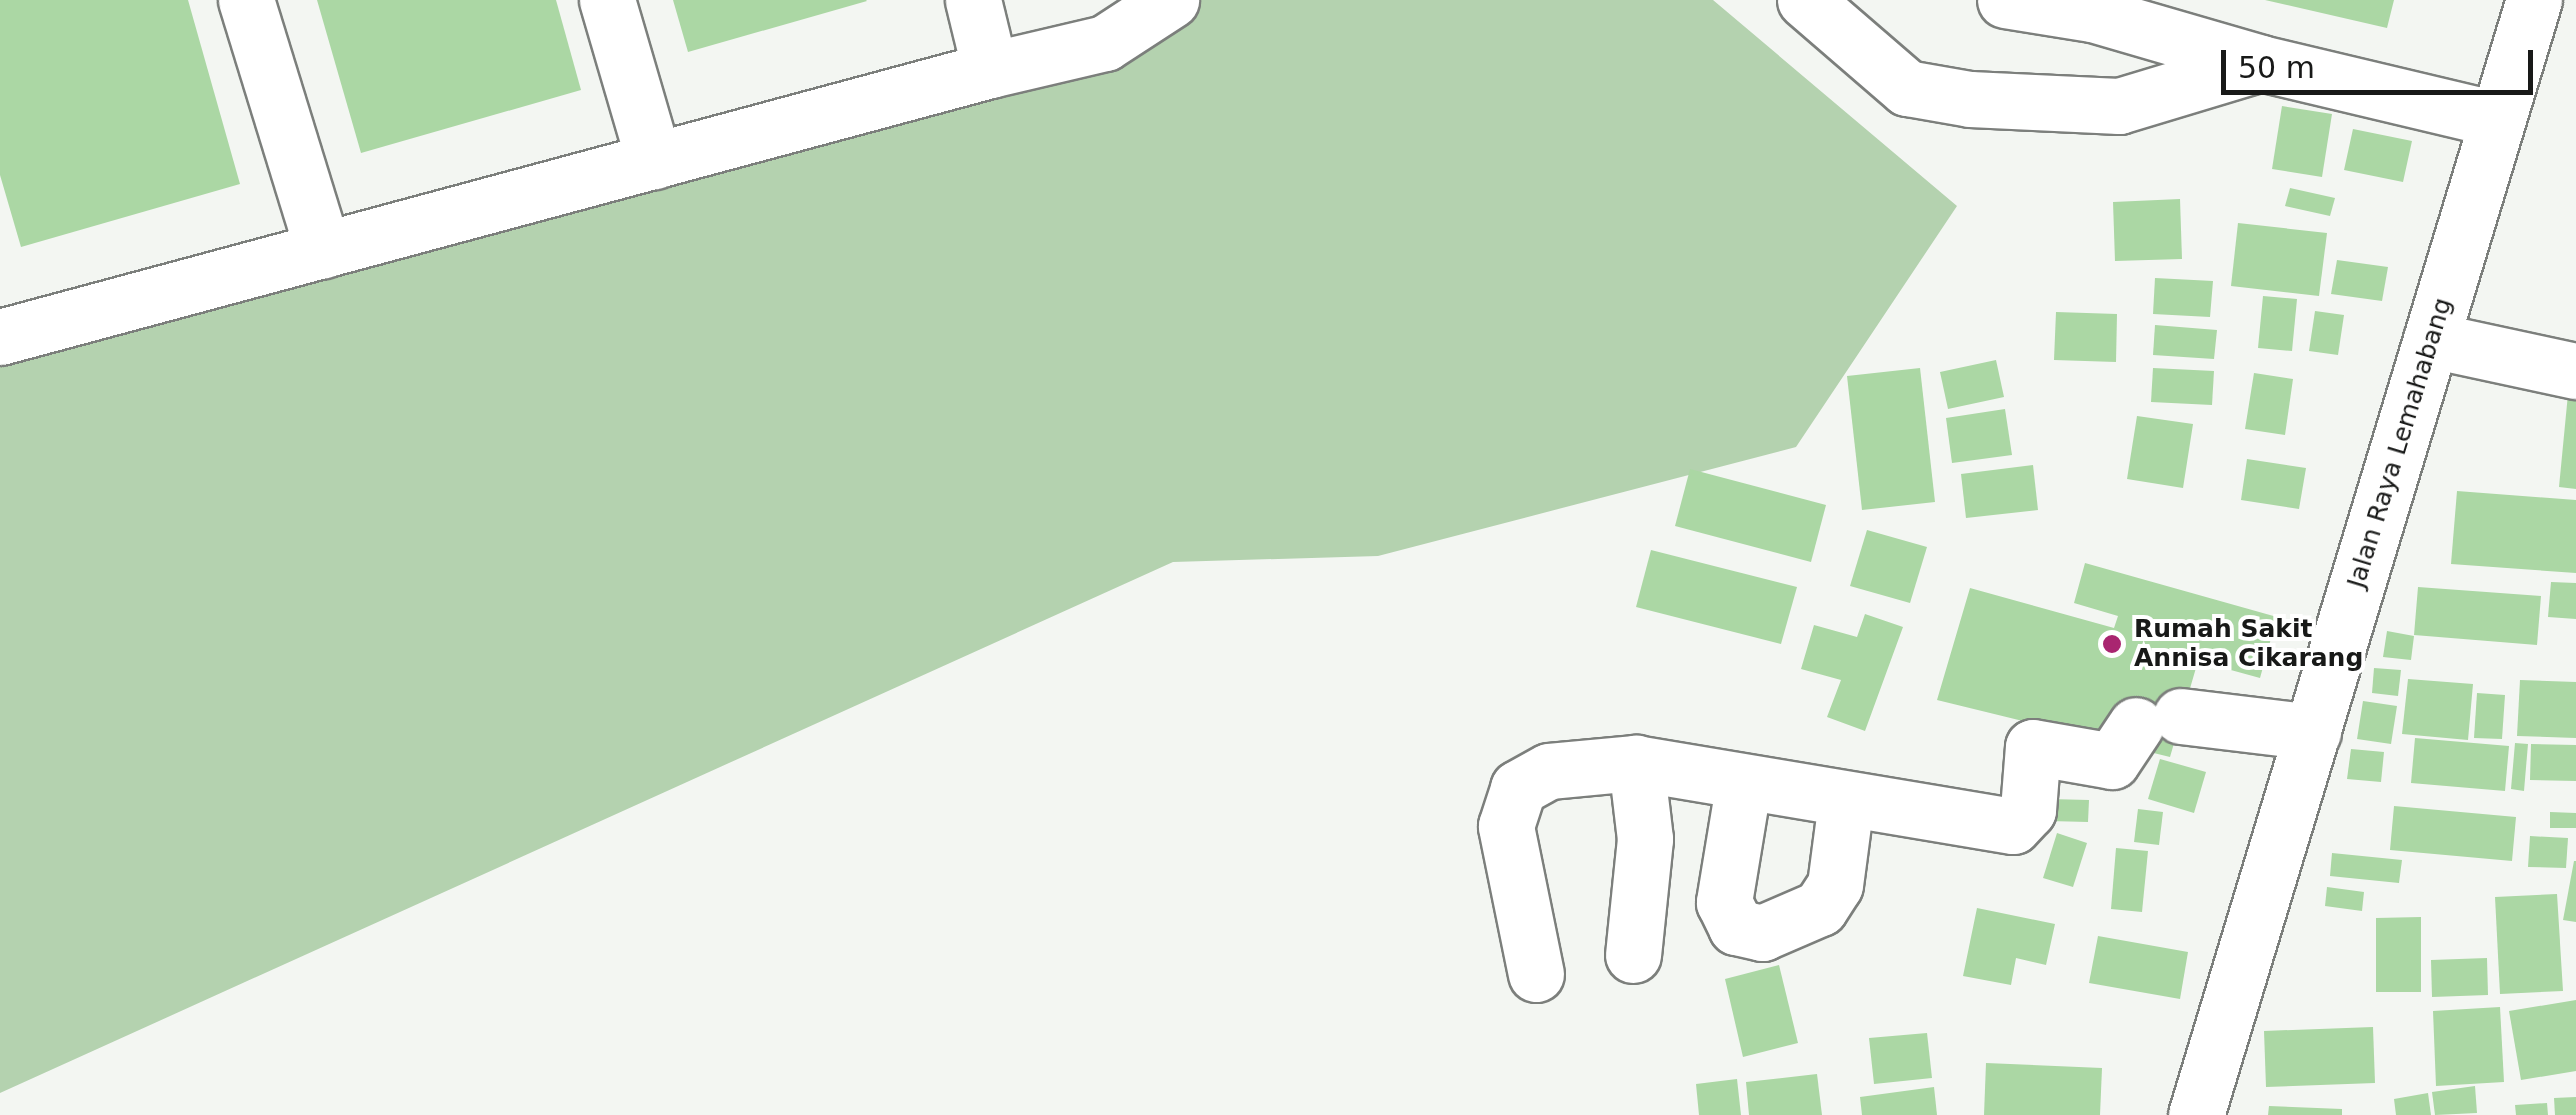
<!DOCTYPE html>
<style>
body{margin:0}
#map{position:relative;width:2576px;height:1115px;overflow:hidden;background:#f3f6f2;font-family:"DejaVu Sans",sans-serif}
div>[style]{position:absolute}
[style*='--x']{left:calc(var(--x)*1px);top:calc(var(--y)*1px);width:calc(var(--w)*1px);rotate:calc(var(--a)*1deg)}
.green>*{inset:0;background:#b4d2af}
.building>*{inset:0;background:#abd7a4}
.roads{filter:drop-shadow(2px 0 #7c7f7c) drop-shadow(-2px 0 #7c7f7c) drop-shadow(0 2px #7c7f7c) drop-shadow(0 -2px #7c7f7c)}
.minor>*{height:55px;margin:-27.5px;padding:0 27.5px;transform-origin:27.5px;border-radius:27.5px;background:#fff}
.major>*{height:55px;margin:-27.5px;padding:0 27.5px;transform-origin:27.5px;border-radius:27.5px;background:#fff}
.dots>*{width:28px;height:28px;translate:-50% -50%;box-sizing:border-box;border:5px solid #fff;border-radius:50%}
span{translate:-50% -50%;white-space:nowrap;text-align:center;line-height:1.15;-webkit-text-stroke:8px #fff;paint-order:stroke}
.street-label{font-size:25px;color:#181918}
.poi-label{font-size:25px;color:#181918;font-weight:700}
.left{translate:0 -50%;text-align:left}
.scale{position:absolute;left:2221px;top:50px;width:312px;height:45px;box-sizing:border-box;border:5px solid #181918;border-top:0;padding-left:12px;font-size:30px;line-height:35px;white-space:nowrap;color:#181918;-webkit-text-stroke:8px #fff;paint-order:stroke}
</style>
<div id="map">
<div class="green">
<div style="clip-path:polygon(1185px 0,1713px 0,1957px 206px,1796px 447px,1378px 556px,1173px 562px,0 1093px,0 352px)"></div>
</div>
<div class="building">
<div style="clip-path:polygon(0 0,188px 0,240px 184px,21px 247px,0 175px)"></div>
<div style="clip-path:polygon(317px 0,556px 0,581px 90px,361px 153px)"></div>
<div style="clip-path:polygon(673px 0,866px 0,867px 1px,688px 52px)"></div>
<div style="clip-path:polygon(2265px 0,2394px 0,2387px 28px)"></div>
<div style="clip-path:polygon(2282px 106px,2332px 114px,2322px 177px,2272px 169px)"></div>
<div style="clip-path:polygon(2353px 129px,2412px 141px,2403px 182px,2344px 170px)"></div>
<div style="clip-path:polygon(2290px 188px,2335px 198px,2330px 216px,2285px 206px)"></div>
<div style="clip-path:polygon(2180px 199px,2182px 259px,2115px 261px,2113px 202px)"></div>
<div style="clip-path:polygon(2238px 223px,2327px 233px,2319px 296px,2231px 286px)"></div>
<div style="clip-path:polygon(2337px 260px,2388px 267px,2382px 301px,2331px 294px)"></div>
<div style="clip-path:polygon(2155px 278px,2213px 281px,2210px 317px,2153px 314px)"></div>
<div style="clip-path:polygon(2263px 296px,2297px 299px,2292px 351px,2258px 348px)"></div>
<div style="clip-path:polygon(2315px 311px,2344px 315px,2338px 355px,2309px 351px)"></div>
<div style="clip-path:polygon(2056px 312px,2117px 314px,2116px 362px,2054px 360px)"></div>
<div style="clip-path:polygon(2155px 325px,2217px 330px,2214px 359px,2153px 355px)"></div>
<div style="clip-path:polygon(1996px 360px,2004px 397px,1948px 409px,1940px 372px)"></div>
<div style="clip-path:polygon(1920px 368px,1935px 502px,1862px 510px,1847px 376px)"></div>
<div style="clip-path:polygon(2153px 368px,2214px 371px,2212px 405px,2151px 402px)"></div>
<div style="clip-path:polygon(2254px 373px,2293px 379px,2285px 435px,2245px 429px)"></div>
<div style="clip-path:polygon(2568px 394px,2576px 395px,2576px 489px,2559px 487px)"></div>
<div style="clip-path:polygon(2005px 409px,2012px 455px,1952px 463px,1946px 418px)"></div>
<div style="clip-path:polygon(2137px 416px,2193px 424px,2183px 488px,2127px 479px)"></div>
<div style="clip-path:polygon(2247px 459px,2306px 468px,2299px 509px,2241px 500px)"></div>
<div style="clip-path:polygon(2033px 465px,2038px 510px,1966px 518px,1961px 474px)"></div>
<div style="clip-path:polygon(1690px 469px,1826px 505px,1811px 562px,1675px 526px)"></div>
<div style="clip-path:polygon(2457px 491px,2576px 500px,2576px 573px,2451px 564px)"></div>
<div style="clip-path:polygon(1867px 530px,1927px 547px,1910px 603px,1850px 586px)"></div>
<div style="clip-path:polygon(1651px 550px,1797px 587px,1781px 644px,1636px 607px)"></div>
<div style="clip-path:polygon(2085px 563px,2277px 617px,2260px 678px,2198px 661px,2170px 757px,1937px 700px,1970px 588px,2114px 628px,2118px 616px,2074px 603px)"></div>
<div style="clip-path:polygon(2551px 582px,2576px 583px,2576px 619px,2548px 617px)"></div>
<div style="clip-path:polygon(2418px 587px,2541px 596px,2537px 645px,2414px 635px)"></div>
<div style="clip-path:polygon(1865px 614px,1903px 627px,1865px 731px,1827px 717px,1841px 680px,1801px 669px,1814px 625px,1857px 637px)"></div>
<div style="clip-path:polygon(2387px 631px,2414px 636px,2411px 660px,2383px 657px)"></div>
<div style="clip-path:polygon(2374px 668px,2401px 670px,2398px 696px,2372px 693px)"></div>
<div style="clip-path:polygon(2408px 679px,2473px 684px,2468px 740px,2402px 734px)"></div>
<div style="clip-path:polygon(2520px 680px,2576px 682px,2576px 738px,2517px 736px)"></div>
<div style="clip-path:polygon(2477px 693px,2505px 695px,2502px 739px,2474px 738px)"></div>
<div style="clip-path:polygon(2363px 701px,2397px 706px,2391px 744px,2357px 739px)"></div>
<div style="clip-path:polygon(2415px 738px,2509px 746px,2505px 791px,2411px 783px)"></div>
<div style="clip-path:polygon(2515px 743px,2528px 744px,2524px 791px,2511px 789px)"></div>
<div style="clip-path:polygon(2531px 744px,2576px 745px,2576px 781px,2530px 780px)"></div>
<div style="clip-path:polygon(2351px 749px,2384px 752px,2381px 782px,2347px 779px)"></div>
<div style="clip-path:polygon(2160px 759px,2206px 772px,2194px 813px,2148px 799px)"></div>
<div style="clip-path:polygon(2049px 799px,2089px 800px,2088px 822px,2049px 821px)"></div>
<div style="clip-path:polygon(2394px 806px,2516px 817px,2512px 861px,2390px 850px)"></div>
<div style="clip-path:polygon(2138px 809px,2163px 812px,2159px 845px,2134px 842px)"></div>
<div style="clip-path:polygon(2550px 812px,2576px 813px,2576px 828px,2550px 828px)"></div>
<div style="clip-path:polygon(2057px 833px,2087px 843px,2073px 887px,2043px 878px)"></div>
<div style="clip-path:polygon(2530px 836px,2568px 838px,2566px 868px,2528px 867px)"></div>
<div style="clip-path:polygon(2116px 848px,2148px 851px,2142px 912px,2111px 909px)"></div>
<div style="clip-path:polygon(2332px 853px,2402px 860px,2399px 883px,2330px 876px)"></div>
<div style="clip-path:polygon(2574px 861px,2576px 861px,2576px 922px,2563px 920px)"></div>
<div style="clip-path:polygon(2327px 887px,2364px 892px,2362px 911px,2325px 906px)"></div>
<div style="clip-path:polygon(2557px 894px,2563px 991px,2500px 994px,2495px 897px)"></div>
<div style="clip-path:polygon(1977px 908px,2055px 924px,2046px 965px,2016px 958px,2011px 985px,1963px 976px)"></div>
<div style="clip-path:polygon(2421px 917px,2421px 992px,2376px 992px,2376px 918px)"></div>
<div style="clip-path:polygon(2098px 936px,2188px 952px,2180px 999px,2089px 983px)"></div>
<div style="clip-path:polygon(2487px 958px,2488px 995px,2432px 997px,2431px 960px)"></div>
<div style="clip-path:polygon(1779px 965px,1798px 1043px,1743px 1057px,1725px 979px)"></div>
<div style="clip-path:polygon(2576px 1000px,2576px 1071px,2521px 1080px,2509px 1011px)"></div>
<div style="clip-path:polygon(2500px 1007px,2504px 1082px,2436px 1086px,2433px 1011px)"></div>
<div style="clip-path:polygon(2373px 1027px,2375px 1083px,2266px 1087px,2264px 1031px)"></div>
<div style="clip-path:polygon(1927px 1033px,1932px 1078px,1874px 1084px,1869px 1038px)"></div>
<div style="clip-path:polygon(1986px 1063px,2102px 1068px,2100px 1115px,1984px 1115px)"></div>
<div style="clip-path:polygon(1817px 1074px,1822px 1115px,1749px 1115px,1746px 1082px)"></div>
<div style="clip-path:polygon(1737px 1079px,1741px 1115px,1699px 1115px,1696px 1084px)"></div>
<div style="clip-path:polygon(2475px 1086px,2477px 1113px,2435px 1115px,2432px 1092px)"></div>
<div style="clip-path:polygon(1934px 1087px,1937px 1115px,1862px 1115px,1860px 1097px)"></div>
<div style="clip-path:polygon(2428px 1093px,2431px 1115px,2396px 1115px,2394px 1099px)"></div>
<div style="clip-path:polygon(2576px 1097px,2576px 1115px,2555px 1115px,2554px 1098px)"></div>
<div style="clip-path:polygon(2547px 1103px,2548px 1115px,2516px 1115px,2515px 1105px)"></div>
<div style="clip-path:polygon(2269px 1106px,2342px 1109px,2342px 1115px,2268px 1115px)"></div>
</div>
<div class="roads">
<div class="minor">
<div style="--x:246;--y:0;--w:262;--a:72.9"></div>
<div style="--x:607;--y:0;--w:168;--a:73.7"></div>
<div style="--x:1805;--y:0;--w:135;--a:40.8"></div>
<div style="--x:1907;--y:88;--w:64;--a:9.9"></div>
<div style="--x:1970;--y:99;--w:149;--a:2.7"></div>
<div style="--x:2119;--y:106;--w:148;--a:-16.8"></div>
<div style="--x:2261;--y:63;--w:176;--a:-163.8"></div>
<div style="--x:2092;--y:14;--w:88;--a:-170.9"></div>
<div style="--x:2261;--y:63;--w:242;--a:13.4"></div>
<div style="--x:990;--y:70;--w:118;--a:-13.2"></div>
<div style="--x:1105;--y:43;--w:79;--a:-33.1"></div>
<div style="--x:0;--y:337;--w:1025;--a:-15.09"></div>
<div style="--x:990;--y:70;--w:72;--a:-103.7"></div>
<div style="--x:2431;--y:340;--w:148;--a:12.1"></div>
<div style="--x:2181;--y:716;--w:133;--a:6.9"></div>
<div style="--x:1743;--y:787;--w:117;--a:99.4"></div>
<div style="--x:1724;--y:902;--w:28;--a:64"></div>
<div style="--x:1736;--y:927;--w:27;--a:13"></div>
<div style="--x:1762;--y:933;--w:63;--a:-23.3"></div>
<div style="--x:1820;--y:908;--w:27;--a:-57"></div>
<div style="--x:1835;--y:885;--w:85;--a:-82.5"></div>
<div style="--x:1633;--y:955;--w:117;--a:-84.1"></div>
<div style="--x:1645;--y:839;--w:77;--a:-96.8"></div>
<div style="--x:1536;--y:974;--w:151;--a:-101.5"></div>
<div style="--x:1506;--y:826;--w:40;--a:-72"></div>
<div style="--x:1518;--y:788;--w:35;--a:-29"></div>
<div style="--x:1549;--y:771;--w:87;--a:-5.3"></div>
<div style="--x:1636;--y:763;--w:382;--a:9.5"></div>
<div style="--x:2013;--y:826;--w:22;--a:-47"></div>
<div style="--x:2028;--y:810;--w:63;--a:-85.5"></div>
<div style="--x:2033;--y:747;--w:80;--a:10"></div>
<div style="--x:2112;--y:761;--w:43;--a:-56.3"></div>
</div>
<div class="major">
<div style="--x:2196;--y:1115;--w:1165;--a:-73.14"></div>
</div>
</div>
<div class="dots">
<div style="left:2112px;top:644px;background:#a92570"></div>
</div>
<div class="street-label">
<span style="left:2400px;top:443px;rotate:-73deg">Jalan Raya Lemahabang</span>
</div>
<div class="poi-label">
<span class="left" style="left:2134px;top:644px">Rumah Sakit<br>Annisa Cikarang</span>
</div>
<div class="scale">50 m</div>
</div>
